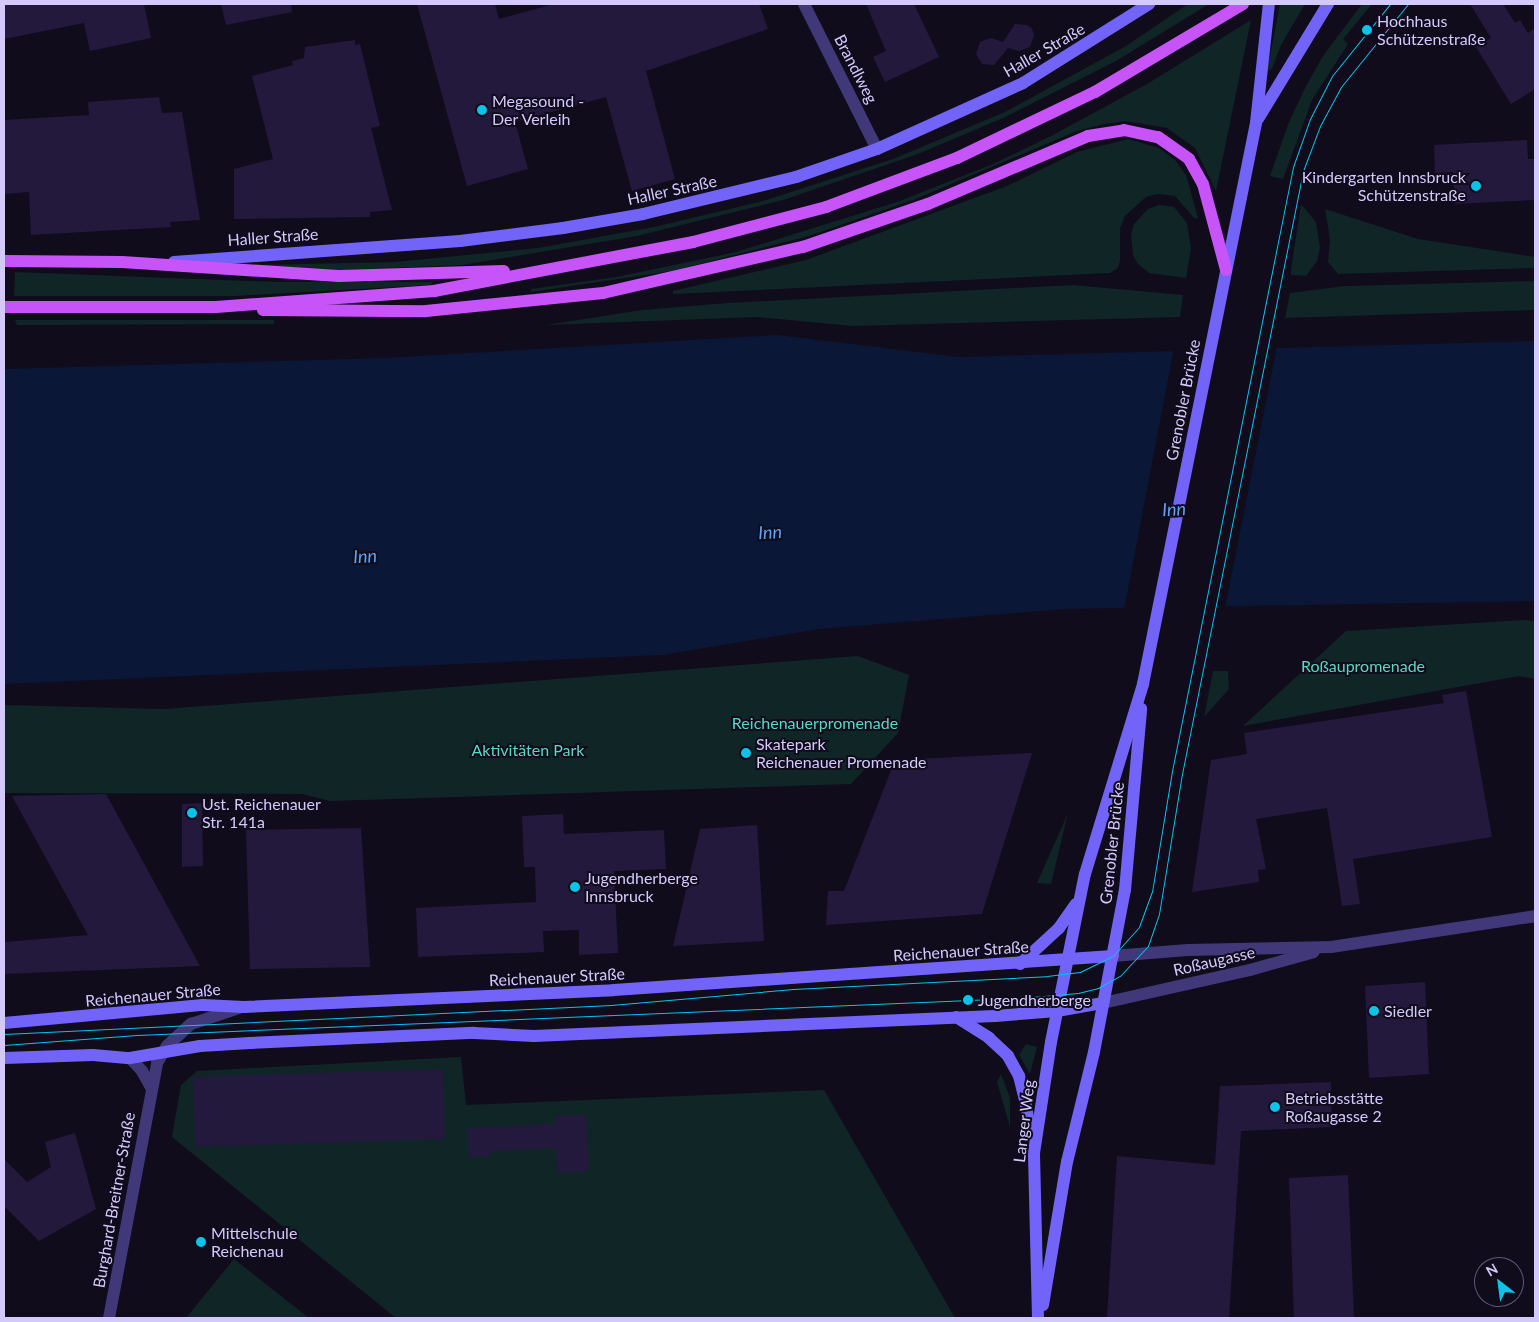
<!DOCTYPE html>
<meta charset="utf-8">
<style>
body{margin:0}
#map{position:relative;width:1539px;height:1322px;overflow:hidden;background:#100c1c;font-family:Lato,sans-serif}
div>[style]{position:absolute}
[style*='--x']{left:calc(var(--x)*1px);top:calc(var(--y)*1px);width:calc(var(--w)*1px);rotate:calc(var(--a)*1deg)}
.green>*{inset:0;background:#0f2526}
.water>*{inset:0;background:#0a1737}
.pier>*{inset:0;background:#100c1c}
.building>*{inset:0;background:#23193c}
.street>*{height:12px;margin:-6px;padding:0 6px;transform-origin:6px;border-radius:6px;background:#403879}
.secondary>*{height:12px;margin:-6px;padding:0 6px;transform-origin:6px;border-radius:6px;background:#7264f9}
.primary>*{height:12px;margin:-6px;padding:0 6px;transform-origin:6px;border-radius:6px;background:#c754f9}
.tram>*{height:1px;margin:-0.5px;padding:0 0.5px;transform-origin:0.5px;border-radius:0.5px;background:#08c3ea}
.dots>*{width:14px;height:14px;translate:-50% -50%;box-sizing:border-box;border:2px solid #100c1c;border-radius:50%}
span{translate:-50% -50%;white-space:nowrap;text-align:center;line-height:1.15;-webkit-text-stroke:4px #100c1c;paint-order:stroke}
.poi-label{font-size:16px;color:#d3c9fd}
.left{translate:0 -50%;text-align:left}
.right{translate:-100% -50%;text-align:right}
.street-label{font-size:16px;color:#d3c9fd}
.park-label{font-size:16px;color:#59d9c2}
.water-label{font-size:18px;color:#5ba4f9;font-style:italic}
.frame{position:absolute;inset:0;border:5px solid #d3c9fd;pointer-events:none}
.north{position:absolute;left:1474px;top:1257px;width:50px;height:50px;box-sizing:border-box;background:#100c1c;border:1px solid #5e5876;border-radius:50%;rotate:330deg;font-size:14px;font-weight:700;line-height:20px;text-align:center;color:#d3c9fd}
.north::after{content:'';display:block;margin:auto;width:18px;height:22px;background:#08c3ea;clip-path:polygon(50% 0,100% 100%,50% 72%,0 100%)}
</style>
<div id="map">
<div class="green">
<div style="clip-path:polygon(1188px 4px,1209px 4px,1116px 61px,1003px 118px,918px 154px,783px 200px,637px 236px,462px 265px,339px 270px,259px 265px,395px 262px,538px 248px,654px 227px,763px 201px,893px 159px,1005px 112px,1126px 46px)"></div>
<div style="clip-path:polygon(1280px 4px,1305px 4px,1281px 45px,1272px 69px,1267px 71px)"></div>
<div style="clip-path:polygon(1362px 4px,1372px 4px,1343px 39px,1348px 44px,1312px 100px,1283px 179px,1270px 176px,1289px 122px,1306px 86px,1323px 56px)"></div>
<div style="clip-path:polygon(1251px 20px,1216px 191px,1195px 148px,1167px 128px,1125px 121px,1105px 124px,1077px 131px,913px 200px,809px 236px,672px 271px,531px 292px,531px 289px,616px 277px,736px 252px,897px 202px,993px 164px,1051px 136px,1147px 84px)"></div>
<div style="clip-path:polygon(1128px 139px,1159px 148px,1175px 160px,1186px 175px,1198px 218px,1194px 218px,1175px 196px,1158px 194px,1146px 197px,1125px 216px,1120px 228px,1120px 261px,1118px 268px,1110px 273px,673px 294px,673px 291px,806px 260px,1007px 186px,1077px 152px)"></div>
<div style="clip-path:polygon(1301px 204px,1316px 222px,1320px 248px,1317px 261px,1306px 276px,1291px 275px,1291px 270px)"></div>
<div style="clip-path:polygon(1159px 205px,1174px 207px,1187px 223px,1191px 249px,1186px 278px,1149px 273px,1137px 263px,1133px 255px,1131px 234px,1134px 224px,1148px 209px)"></div>
<div style="clip-path:polygon(1325px 209px,1418px 239px,1535px 257px,1535px 268px,1338px 274px,1328px 262px,1330px 239px)"></div>
<div style="clip-path:polygon(15px 272px,279px 282px,433px 282px,430px 285px,235px 296px,14px 296px)"></div>
<div style="clip-path:polygon(1535px 281px,1535px 310px,1285px 318px,1290px 293px,1345px 286px)"></div>
<div style="clip-path:polygon(1073px 285px,1183px 295px,1180px 317px,853px 326px,756px 317px,546px 325px,642px 310px,727px 303px)"></div>
<div style="clip-path:polygon(15px 320px,274px 320px,274px 324px,17px 325px)"></div>
<div style="clip-path:polygon(1523px 620px,1535px 621px,1535px 679px,1519px 676px,1243px 726px,1346px 631px)"></div>
<div style="clip-path:polygon(858px 656px,909px 675px,898px 733px,851px 784px,330px 801px,302px 794px,4px 793px,4px 705px,164px 709px)"></div>
<div style="clip-path:polygon(1213px 671px,1228px 671px,1229px 689px,1204px 717px)"></div>
<div style="clip-path:polygon(1068px 813px,1051px 884px,1037px 883px)"></div>
<div style="clip-path:polygon(1026px 1044px,1037px 1047px,1030px 1074px,1019px 1055px)"></div>
<div style="clip-path:polygon(461px 1057px,466px 1105px,824px 1090px,955px 1318px,396px 1318px,172px 1137px,181px 1085px,197px 1071px)"></div>
<div style="clip-path:polygon(1001px 1074px,1010px 1098px,1010px 1127px,997px 1082px)"></div>
<div style="clip-path:polygon(234px 1259px,309px 1318px,186px 1318px)"></div>
</div>
<div class="water">
<div style="clip-path:polygon(777px 335px,959px 357px,1535px 341px,1535px 601px,1064px 609px,819px 629px,662px 655px,4px 684px,4px 369px,384px 358px)"></div>
</div>
<div class="pier">
<div style="clip-path:polygon(1277px 346px,1225px 608px,1124px 610px,1174px 348px)"></div>
</div>
<div class="building">
<div style="clip-path:polygon(4px 4px,144px 4px,151px 38px,90px 51px,84px 23px,4px 39px)"></div>
<div style="clip-path:polygon(221px 4px,291px 4px,292px 12px,226px 25px)"></div>
<div style="clip-path:polygon(417px 4px,495px 4px,499px 19px,554px 4px,759px 4px,768px 29px,646px 71px,675px 179px,632px 191px,606px 97px,515px 122px,528px 169px,467px 186px)"></div>
<div style="clip-path:polygon(866px 4px,914px 4px,939px 57px,885px 82px,873px 57px,886px 51px)"></div>
<div style="clip-path:polygon(1470px 4px,1503px 4px,1515px 23px,1520px 20px,1528px 33px,1535px 28px,1535px 89px,1511px 104px,1476px 47px,1491px 38px)"></div>
<div style="clip-path:polygon(1015px 24px,1027px 25px,1032px 29px,1034px 35px,1030px 47px,1019px 51px,1008px 48px,994px 65px,982px 64px,976px 54px,980px 42px,991px 38px,1003px 42px)"></div>
<div style="clip-path:polygon(355px 40px,355px 45px,360px 44px,380px 126px,371px 128px,392px 210px,370px 212px,370px 217px,234px 219px,234px 169px,273px 159px,252px 76px,293px 65px,292px 61px,304px 58px,305px 47px)"></div>
<div style="clip-path:polygon(159px 97px,162px 113px,182px 112px,200px 220px,170px 222px,171px 227px,31px 235px,29px 192px,4px 194px,4px 120px,89px 115px,88px 102px)"></div>
<div style="clip-path:polygon(1527px 140px,1528px 159px,1535px 159px,1535px 200px,1455px 204px,1453px 172px,1435px 173px,1434px 145px)"></div>
<div style="clip-path:polygon(1466px 691px,1492px 837px,1353px 859px,1360px 904px,1342px 906px,1327px 808px,1256px 819px,1266px 869px,1258px 870px,1259px 882px,1192px 892px,1211px 760px,1247px 754px,1244px 733px,1444px 703px,1442px 695px)"></div>
<div style="clip-path:polygon(1032px 753px,982px 914px,826px 925px,828px 891px,844px 891px,895px 760px)"></div>
<div style="clip-path:polygon(106px 794px,200px 966px,4px 974px,4px 942px,88px 935px,12px 796px)"></div>
<div style="clip-path:polygon(202px 803px,203px 866px,182px 867px,182px 804px)"></div>
<div style="clip-path:polygon(563px 814px,564px 834px,664px 830px,666px 869px,614px 871px,618px 953px,579px 955px,579px 930px,543px 931px,544px 952px,418px 957px,416px 908px,536px 902px,535px 867px,524px 867px,522px 816px)"></div>
<div style="clip-path:polygon(757px 825px,764px 941px,673px 946px,700px 829px)"></div>
<div style="clip-path:polygon(361px 828px,370px 967px,250px 969px,246px 830px)"></div>
<div style="clip-path:polygon(1425px 982px,1429px 1074px,1369px 1078px,1365px 986px)"></div>
<div style="clip-path:polygon(443px 1069px,445px 1139px,195px 1147px,193px 1077px)"></div>
<div style="clip-path:polygon(1331px 1082px,1332px 1127px,1241px 1131px,1229px 1318px,1107px 1318px,1117px 1156px,1215px 1165px,1220px 1086px)"></div>
<div style="clip-path:polygon(586px 1115px,589px 1171px,557px 1173px,556px 1148px,491px 1151px,491px 1156px,469px 1158px,467px 1128px,555px 1124px,555px 1116px)"></div>
<div style="clip-path:polygon(75px 1133px,96px 1209px,39px 1241px,4px 1206px,4px 1159px,27px 1182px,51px 1167px,45px 1142px)"></div>
<div style="clip-path:polygon(1348px 1175px,1354px 1318px,1294px 1318px,1289px 1178px)"></div>
</div>
<div class="street">
<div style="--x:804;--y:4;--w:162;--a:63.3"></div>
<div style="--x:1113;--y:956;--w:75;--a:-4.6"></div>
<div style="--x:1188;--y:950;--w:143;--a:-1.2"></div>
<div style="--x:1331;--y:947;--w:206;--a:-8.6"></div>
<div style="--x:1103;--y:1003;--w:151;--a:-12.7"></div>
<div style="--x:1250;--y:970;--w:66;--a:-15.7"></div>
<div style="--x:130;--y:1058;--w:18;--a:47"></div>
<div style="--x:142;--y:1071;--w:18;--a:61"></div>
<div style="--x:109;--y:1318;--w:259;--a:-79.3"></div>
<div style="--x:157;--y:1063;--w:20;--a:-60"></div>
<div style="--x:167;--y:1046;--w:33;--a:-43"></div>
<div style="--x:191;--y:1024;--w:51;--a:-18.4"></div>
</div>
<div class="secondary">
<div style="--x:1258;--y:119;--w:135;--a:-58.7"></div>
<div style="--x:174;--y:262;--w:287;--a:-4.2"></div>
<div style="--x:460;--y:241;--w:104;--a:-7.2"></div>
<div style="--x:563;--y:228;--w:81;--a:-9.9"></div>
<div style="--x:643;--y:214;--w:157;--a:-13.6"></div>
<div style="--x:796;--y:177;--w:86;--a:-19.1"></div>
<div style="--x:877;--y:149;--w:160;--a:-24.3"></div>
<div style="--x:1023;--y:83;--w:149;--a:-32.1"></div>
<div style="--x:1020;--y:964;--w:53;--a:-42.7"></div>
<div style="--x:1059;--y:928;--w:29;--a:-55"></div>
<div style="--x:956;--y:1017;--w:39;--a:32"></div>
<div style="--x:989;--y:1038;--w:26;--a:43"></div>
<div style="--x:1008;--y:1056;--w:23;--a:61"></div>
<div style="--x:1019;--y:1076;--w:25;--a:76"></div>
<div style="--x:1025;--y:1100;--w:42;--a:80.3"></div>
<div style="--x:4;--y:1023;--w:200;--a:-5.2"></div>
<div style="--x:203;--y:1005;--w:41;--a:2.8"></div>
<div style="--x:244;--y:1007;--w:370;--a:-2.6"></div>
<div style="--x:614;--y:990;--w:500;--a:-3.9"></div>
<div style="--x:4;--y:1058;--w:89;--a:-1.9"></div>
<div style="--x:93;--y:1055;--w:37;--a:5"></div>
<div style="--x:130;--y:1058;--w:71;--a:-9.7"></div>
<div style="--x:200;--y:1046;--w:50;--a:-3.4"></div>
<div style="--x:250;--y:1043;--w:224;--a:-2.6"></div>
<div style="--x:474;--y:1033;--w:60;--a:2.9"></div>
<div style="--x:534;--y:1036;--w:461;--a:-2.5"></div>
<div style="--x:995;--y:1016;--w:62;--a:-4.6"></div>
<div style="--x:1057;--y:1011;--w:47;--a:-9.9"></div>
<div style="--x:1043;--y:1305;--w:145;--a:-80.5"></div>
<div style="--x:1067;--y:1162;--w:113;--a:-76.2"></div>
<div style="--x:1094;--y:1052;--w:165;--a:-79.2"></div>
<div style="--x:1125;--y:890;--w:182;--a:-84.9"></div>
<div style="--x:1038;--y:1318;--w:165;--a:-91.4"></div>
<div style="--x:1034;--y:1153;--w:112;--a:-81.3"></div>
<div style="--x:1051;--y:1042;--w:171;--a:-78.6"></div>
<div style="--x:1085;--y:874;--w:199;--a:-73"></div>
<div style="--x:1143;--y:684;--w:572;--a:-78.61"></div>
<div style="--x:1256;--y:123;--w:120;--a:-83.8"></div>
</div>
<div class="primary">
<div style="--x:4;--y:261;--w:118;--a:0.5"></div>
<div style="--x:122;--y:262;--w:217;--a:3.7"></div>
<div style="--x:339;--y:276;--w:165;--a:-1.7"></div>
<div style="--x:4;--y:307;--w:212;--a:0"></div>
<div style="--x:216;--y:307;--w:219;--a:-4.2"></div>
<div style="--x:434;--y:291;--w:264;--a:-10.7"></div>
<div style="--x:693;--y:242;--w:138;--a:-14.7"></div>
<div style="--x:826;--y:207;--w:140;--a:-20.5"></div>
<div style="--x:957;--y:158;--w:153;--a:-25.6"></div>
<div style="--x:1095;--y:92;--w:172;--a:-30.7"></div>
<div style="--x:263;--y:310;--w:163;--a:0.4"></div>
<div style="--x:426;--y:311;--w:178;--a:-5.8"></div>
<div style="--x:603;--y:293;--w:205;--a:-13"></div>
<div style="--x:803;--y:247;--w:132;--a:-19"></div>
<div style="--x:928;--y:204;--w:174;--a:-23"></div>
<div style="--x:1088;--y:136;--w:36;--a:-9"></div>
<div style="--x:1124;--y:130;--w:35;--a:12"></div>
<div style="--x:1158;--y:137;--w:38;--a:35"></div>
<div style="--x:1189;--y:159;--w:29;--a:61"></div>
<div style="--x:1203;--y:184;--w:89;--a:75"></div>
</div>
<div class="tram">
<div style="--x:4;--y:1034;--w:608;--a:-2.74"></div>
<div style="--x:611;--y:1005;--w:183;--a:-5"></div>
<div style="--x:793;--y:989;--w:254;--a:-2.9"></div>
<div style="--x:1047;--y:976;--w:33;--a:-7"></div>
<div style="--x:1080;--y:972;--w:37;--a:-26"></div>
<div style="--x:1113;--y:956;--w:39;--a:-48"></div>
<div style="--x:1139;--y:927;--w:37;--a:-70"></div>
<div style="--x:1152;--y:892;--w:123;--a:-80.6"></div>
<div style="--x:1172;--y:771;--w:616;--a:-78.67"></div>
<div style="--x:1293;--y:167;--w:51;--a:-70.5"></div>
<div style="--x:1310;--y:119;--w:48;--a:-62.9"></div>
<div style="--x:1332;--y:76;--w:92;--a:-51.1"></div>
<div style="--x:4;--y:1045;--w:133;--a:-4.3"></div>
<div style="--x:137;--y:1035;--w:885;--a:-2.4"></div>
<div style="--x:1021;--y:998;--w:57;--a:-5"></div>
<div style="--x:1078;--y:993;--w:21;--a:-14"></div>
<div style="--x:1098;--y:988;--w:25;--a:-29"></div>
<div style="--x:1120;--y:976;--w:41;--a:-47"></div>
<div style="--x:1148;--y:946;--w:34;--a:-71"></div>
<div style="--x:1159;--y:914;--w:142;--a:-80.7"></div>
<div style="--x:1182;--y:774;--w:615;--a:-78.65"></div>
<div style="--x:1303;--y:171;--w:48;--a:-69.3"></div>
<div style="--x:1320;--y:126;--w:44;--a:-61.7"></div>
<div style="--x:1341;--y:87;--w:107;--a:-51.1"></div>
</div>
<div class="dots">
<div style="left:1367px;top:30px;background:#08c3ea"></div>
<div style="left:482px;top:110px;background:#08c3ea"></div>
<div style="left:1476px;top:186px;background:#08c3ea"></div>
<div style="left:746px;top:753px;background:#08c3ea"></div>
<div style="left:192px;top:813px;background:#08c3ea"></div>
<div style="left:575px;top:887px;background:#08c3ea"></div>
<div style="left:968px;top:1000px;background:#08c3ea"></div>
<div style="left:1374px;top:1011px;background:#08c3ea"></div>
<div style="left:1275px;top:1107px;background:#08c3ea"></div>
<div style="left:201px;top:1242px;background:#08c3ea"></div>
</div>
<div class="poi-label">
<span class="left" style="left:1377px;top:30px">Hochhaus<br>Schützenstraße</span>
<span class="left" style="left:492px;top:110px">Megasound -<br>Der Verleih</span>
<span class="right" style="left:1466px;top:186px">Kindergarten Innsbruck<br>Schützenstraße</span>
<span class="left" style="left:756px;top:753px">Skatepark<br>Reichenauer Promenade</span>
<span class="left" style="left:202px;top:813px">Ust. Reichenauer<br>Str. 141a</span>
<span class="left" style="left:585px;top:887px">Jugendherberge<br>Innsbruck</span>
<span class="left" style="left:978px;top:1000px">Jugendherberge</span>
<span class="left" style="left:1384px;top:1011px">Siedler</span>
<span class="left" style="left:1285px;top:1107px">Betriebsstätte<br>Roßaugasse 2</span>
<span class="left" style="left:211px;top:1242px">Mittelschule<br>Reichenau</span>
</div>
<div class="street-label">
<span style="left:1044px;top:50px;rotate:-30deg">Haller Straße</span>
<span style="left:856px;top:69px;rotate:63deg">Brandlweg</span>
<span style="left:672px;top:190px;rotate:-12deg">Haller Straße</span>
<span style="left:273px;top:237px;rotate:-4deg">Haller Straße</span>
<span style="left:1183px;top:400px;rotate:-79deg">Grenobler Brücke</span>
<span style="left:1112px;top:843px;rotate:-84deg">Grenobler Brücke</span>
<span style="left:961px;top:951px;rotate:-4deg">Reichenauer Straße</span>
<span style="left:1214px;top:961px;rotate:-13deg">Roßaugasse</span>
<span style="left:557px;top:977px;rotate:-3deg">Reichenauer Straße</span>
<span style="left:153px;top:995px;rotate:-5deg">Reichenauer Straße</span>
<span style="left:1024px;top:1121px;rotate:-83deg">Langer Weg</span>
<span style="left:114px;top:1200px;rotate:-80deg">Burghard-Breitner-Straße</span>
</div>
<div class="park-label">
<span style="left:1363px;top:666px">Roßaupromenade</span>
<span style="left:815px;top:723px">Reichenauerpromenade</span>
<span style="left:528px;top:750px">Aktivitäten Park</span>
</div>
<div class="water-label">
<span style="left:1174px;top:509px;rotate:-3deg">Inn</span>
<span style="left:770px;top:532px;rotate:-3deg">Inn</span>
<span style="left:365px;top:556px;rotate:-3deg">Inn</span>
</div>
<div class="frame"></div>
<div class="north">N</div>
</div>
